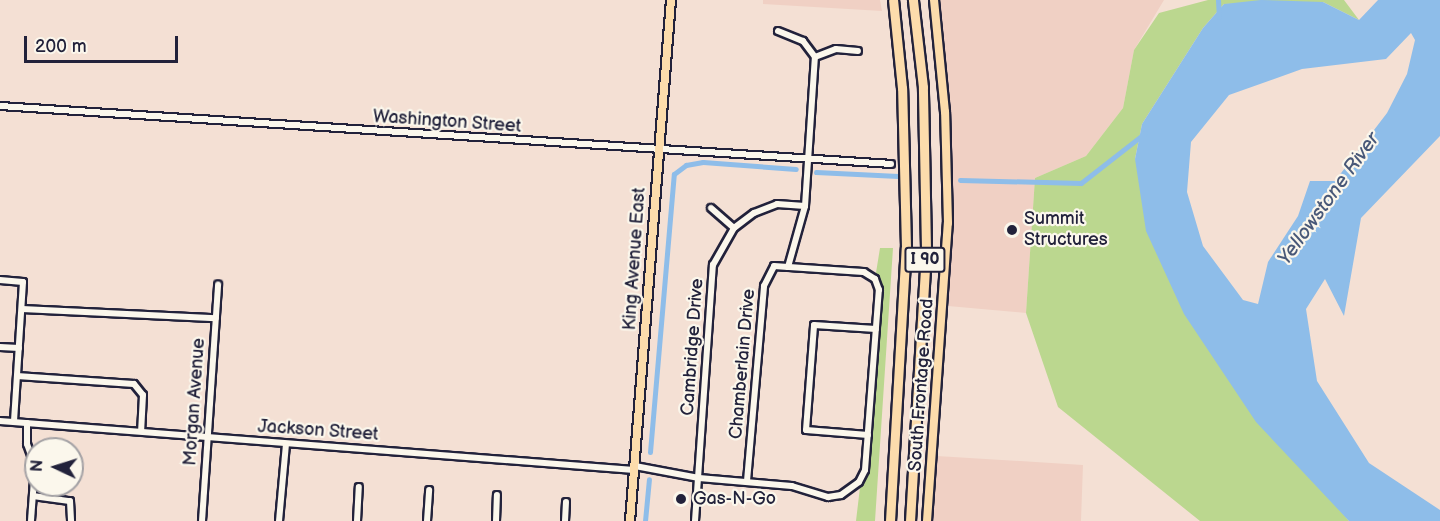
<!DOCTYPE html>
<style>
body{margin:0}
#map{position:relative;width:1440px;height:521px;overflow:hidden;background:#f4e0d4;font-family:"Balsamiq Sans",sans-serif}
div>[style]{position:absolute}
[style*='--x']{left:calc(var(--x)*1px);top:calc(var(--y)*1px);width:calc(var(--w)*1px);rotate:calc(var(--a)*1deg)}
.built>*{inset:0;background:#f0d0c4}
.green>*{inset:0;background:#bbd78f}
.water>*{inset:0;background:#8ebde9}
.canal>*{height:5px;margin:-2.5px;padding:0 2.5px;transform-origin:2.5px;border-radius:2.5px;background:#8ebde9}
.roads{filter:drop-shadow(2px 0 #22223b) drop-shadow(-2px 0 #22223b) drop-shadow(0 2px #22223b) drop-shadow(0 -2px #22223b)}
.minor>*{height:6px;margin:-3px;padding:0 3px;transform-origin:3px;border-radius:3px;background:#fbf7ec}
.major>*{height:8px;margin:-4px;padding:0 4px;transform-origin:4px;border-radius:4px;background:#fcdcac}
.highway>*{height:9px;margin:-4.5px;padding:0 4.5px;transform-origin:4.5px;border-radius:4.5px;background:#fcdcac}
.dots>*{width:16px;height:16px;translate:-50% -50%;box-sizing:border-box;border:3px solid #fbf7ec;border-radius:50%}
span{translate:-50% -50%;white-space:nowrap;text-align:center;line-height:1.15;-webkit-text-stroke:4.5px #fbf7ec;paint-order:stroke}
.shield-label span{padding:2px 4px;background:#fbf7ec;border:2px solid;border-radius:4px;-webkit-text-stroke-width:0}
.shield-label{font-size:16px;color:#22223b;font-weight:700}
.street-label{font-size:18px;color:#22223b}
.poi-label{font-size:18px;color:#22223b}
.left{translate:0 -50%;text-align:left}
.water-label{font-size:20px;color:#485878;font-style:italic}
.north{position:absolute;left:24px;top:437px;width:60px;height:60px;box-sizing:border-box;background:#fbf7ec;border:2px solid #a4a2a5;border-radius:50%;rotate:274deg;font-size:16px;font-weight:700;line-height:24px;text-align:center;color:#22223b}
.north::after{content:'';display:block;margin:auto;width:21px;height:27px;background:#22223b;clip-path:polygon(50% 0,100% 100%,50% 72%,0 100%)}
.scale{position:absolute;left:24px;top:36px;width:154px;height:27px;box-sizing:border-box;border:3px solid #22223b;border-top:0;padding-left:8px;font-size:18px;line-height:21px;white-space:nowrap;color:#22223b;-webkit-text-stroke:4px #fbf7ec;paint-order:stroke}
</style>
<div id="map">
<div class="built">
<div style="clip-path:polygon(763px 0,880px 0,882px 11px,763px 4px)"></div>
<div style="clip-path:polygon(939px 0,1164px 0,1134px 50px,1123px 108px,1086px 156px,1035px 178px,1026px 313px,948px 306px,952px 182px)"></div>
<div style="clip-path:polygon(937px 456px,1083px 465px,1081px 521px,933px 521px)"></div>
</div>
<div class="green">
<div style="clip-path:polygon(1208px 0,1344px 0,1359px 20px,1323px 2px,1224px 4px,1203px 28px,1142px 124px,1135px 159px,1325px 493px,1349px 521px,1200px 521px,1058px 407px,1026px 313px,1035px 178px,1086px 156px,1123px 108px,1134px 50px,1159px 13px)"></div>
<div style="clip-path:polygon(880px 248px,893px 248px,875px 521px,856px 521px,882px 301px,875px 279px)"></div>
</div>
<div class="water">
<div style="clip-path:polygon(evenodd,1261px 0,1323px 2px,1359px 20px,1378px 0,1440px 0,1440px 136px,1361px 218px,1344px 316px,1325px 279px,1306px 309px,1317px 381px,1369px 463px,1440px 510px,1440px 521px,1349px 521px,1256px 422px,1184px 314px,1146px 231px,1135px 159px,1142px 124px,1203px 28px,1224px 4px,1261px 0,1411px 33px,1415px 40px,1407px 74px,1387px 113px,1335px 181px,1310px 181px,1298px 216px,1268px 262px,1258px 304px,1243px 300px,1203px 246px,1187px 192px,1191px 142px,1229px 95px,1302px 69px,1386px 59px,1411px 33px)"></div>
</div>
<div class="canal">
<div style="--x:1218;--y:0;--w:17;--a:87"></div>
<div style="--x:816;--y:172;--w:82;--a:2.8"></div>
<div style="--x:960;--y:180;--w:121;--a:1.4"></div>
<div style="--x:1081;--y:183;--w:81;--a:-38"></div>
<div style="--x:650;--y:452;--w:279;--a:-85.1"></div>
<div style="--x:674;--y:174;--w:15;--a:-37"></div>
<div style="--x:686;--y:165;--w:17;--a:-10"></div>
<div style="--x:703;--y:162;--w:93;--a:4.3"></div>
<div style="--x:645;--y:521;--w:42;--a:-84.6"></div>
</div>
<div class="roads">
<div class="minor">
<div style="--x:778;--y:31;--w:27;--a:22"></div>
<div style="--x:803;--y:41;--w:20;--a:53"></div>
<div style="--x:0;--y:106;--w:893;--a:3.72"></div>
<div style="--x:711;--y:208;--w:30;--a:41"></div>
<div style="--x:0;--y:280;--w:23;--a:5"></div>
<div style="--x:23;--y:282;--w:140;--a:93.7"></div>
<div style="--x:22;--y:309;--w:194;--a:2.7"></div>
<div style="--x:0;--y:347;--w:19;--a:3"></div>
<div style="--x:17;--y:376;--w:117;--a:3.9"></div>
<div style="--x:134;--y:384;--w:14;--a:51"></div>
<div style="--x:143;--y:395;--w:36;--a:93"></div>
<div style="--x:0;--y:421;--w:636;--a:4.42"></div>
<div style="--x:27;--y:423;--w:21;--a:90"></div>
<div style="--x:27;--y:444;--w:23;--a:70"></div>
<div style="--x:35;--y:466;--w:55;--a:94.2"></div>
<div style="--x:868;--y:435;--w:62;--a:-175.4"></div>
<div style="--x:806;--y:430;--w:105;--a:-85.6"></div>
<div style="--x:814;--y:325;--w:62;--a:3.7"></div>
<div style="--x:635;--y:466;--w:65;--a:10.6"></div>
<div style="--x:699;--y:478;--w:93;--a:4.9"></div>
<div style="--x:792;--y:486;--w:38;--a:17"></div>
<div style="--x:828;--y:497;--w:13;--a:-9"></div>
<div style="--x:841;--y:495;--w:22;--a:-36"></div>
<div style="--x:859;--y:482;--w:13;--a:-63"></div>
<div style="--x:865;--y:470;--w:181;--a:-85.6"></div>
<div style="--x:879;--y:290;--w:12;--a:-110"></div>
<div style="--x:875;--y:279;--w:13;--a:-148"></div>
<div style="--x:864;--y:272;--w:76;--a:-176.2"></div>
<div style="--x:747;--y:481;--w:196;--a:-85"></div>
<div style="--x:764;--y:286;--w:22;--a:-63"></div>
<div style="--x:774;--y:266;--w:14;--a:4"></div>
<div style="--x:788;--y:267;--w:63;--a:-74.4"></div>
<div style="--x:805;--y:206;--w:149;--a:-86.2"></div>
<div style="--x:815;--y:57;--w:22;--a:-21"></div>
<div style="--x:836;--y:49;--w:22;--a:5"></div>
<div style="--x:33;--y:496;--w:37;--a:8"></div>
<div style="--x:70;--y:501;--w:20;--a:87"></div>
<div style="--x:202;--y:521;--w:237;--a:-86.1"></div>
<div style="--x:279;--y:521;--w:77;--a:-84.8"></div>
<div style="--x:357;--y:521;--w:34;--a:-87"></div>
<div style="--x:427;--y:521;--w:31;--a:-86"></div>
<div style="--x:496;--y:521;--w:26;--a:-88"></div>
<div style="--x:565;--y:521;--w:19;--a:-87"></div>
<div style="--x:695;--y:521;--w:257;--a:-86"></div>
<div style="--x:713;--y:265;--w:43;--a:-60.4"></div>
<div style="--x:734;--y:228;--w:25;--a:-37"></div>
<div style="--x:754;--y:213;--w:25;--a:-21"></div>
<div style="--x:777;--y:204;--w:28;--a:4"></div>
</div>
<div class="major">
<div style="--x:630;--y:521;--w:523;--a:-85.5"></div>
<div style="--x:927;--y:521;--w:299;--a:-86"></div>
<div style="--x:948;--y:223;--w:111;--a:-91.5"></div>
<div style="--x:945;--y:112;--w:113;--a:-95.6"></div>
</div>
<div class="highway">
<div style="--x:890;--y:521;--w:274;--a:-86.7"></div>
<div style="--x:906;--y:247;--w:159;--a:-91.4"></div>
<div style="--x:902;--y:88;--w:88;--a:-95.8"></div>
<div style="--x:910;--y:521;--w:272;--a:-86.6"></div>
<div style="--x:926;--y:249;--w:162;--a:-91.1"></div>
<div style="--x:923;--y:87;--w:88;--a:-96.6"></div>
</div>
</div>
<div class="dots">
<div style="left:1012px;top:230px;background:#22223b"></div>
<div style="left:681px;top:499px;background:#22223b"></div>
</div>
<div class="shield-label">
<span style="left:925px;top:260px">I 90</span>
</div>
<div class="street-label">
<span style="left:447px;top:122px;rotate:4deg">Washington Street</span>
<span style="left:635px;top:259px;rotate:-86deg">King Avenue East</span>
<span style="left:693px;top:347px;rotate:-86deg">Cambridge Drive</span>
<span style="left:743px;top:364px;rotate:-85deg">Chamberlain Drive</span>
<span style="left:922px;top:385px;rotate:-86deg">South Frontage Road</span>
<span style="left:195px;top:402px;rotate:-86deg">Morgan Avenue</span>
<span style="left:318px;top:431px;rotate:4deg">Jackson Street</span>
</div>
<div class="poi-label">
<span class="left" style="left:1024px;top:230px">Summit<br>Structures</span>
<span class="left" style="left:693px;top:499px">Gas-N-Go</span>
</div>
<div class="water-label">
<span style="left:1329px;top:199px;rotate:-54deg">Yellowstone River</span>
</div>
<div class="north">N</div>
<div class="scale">200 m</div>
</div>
